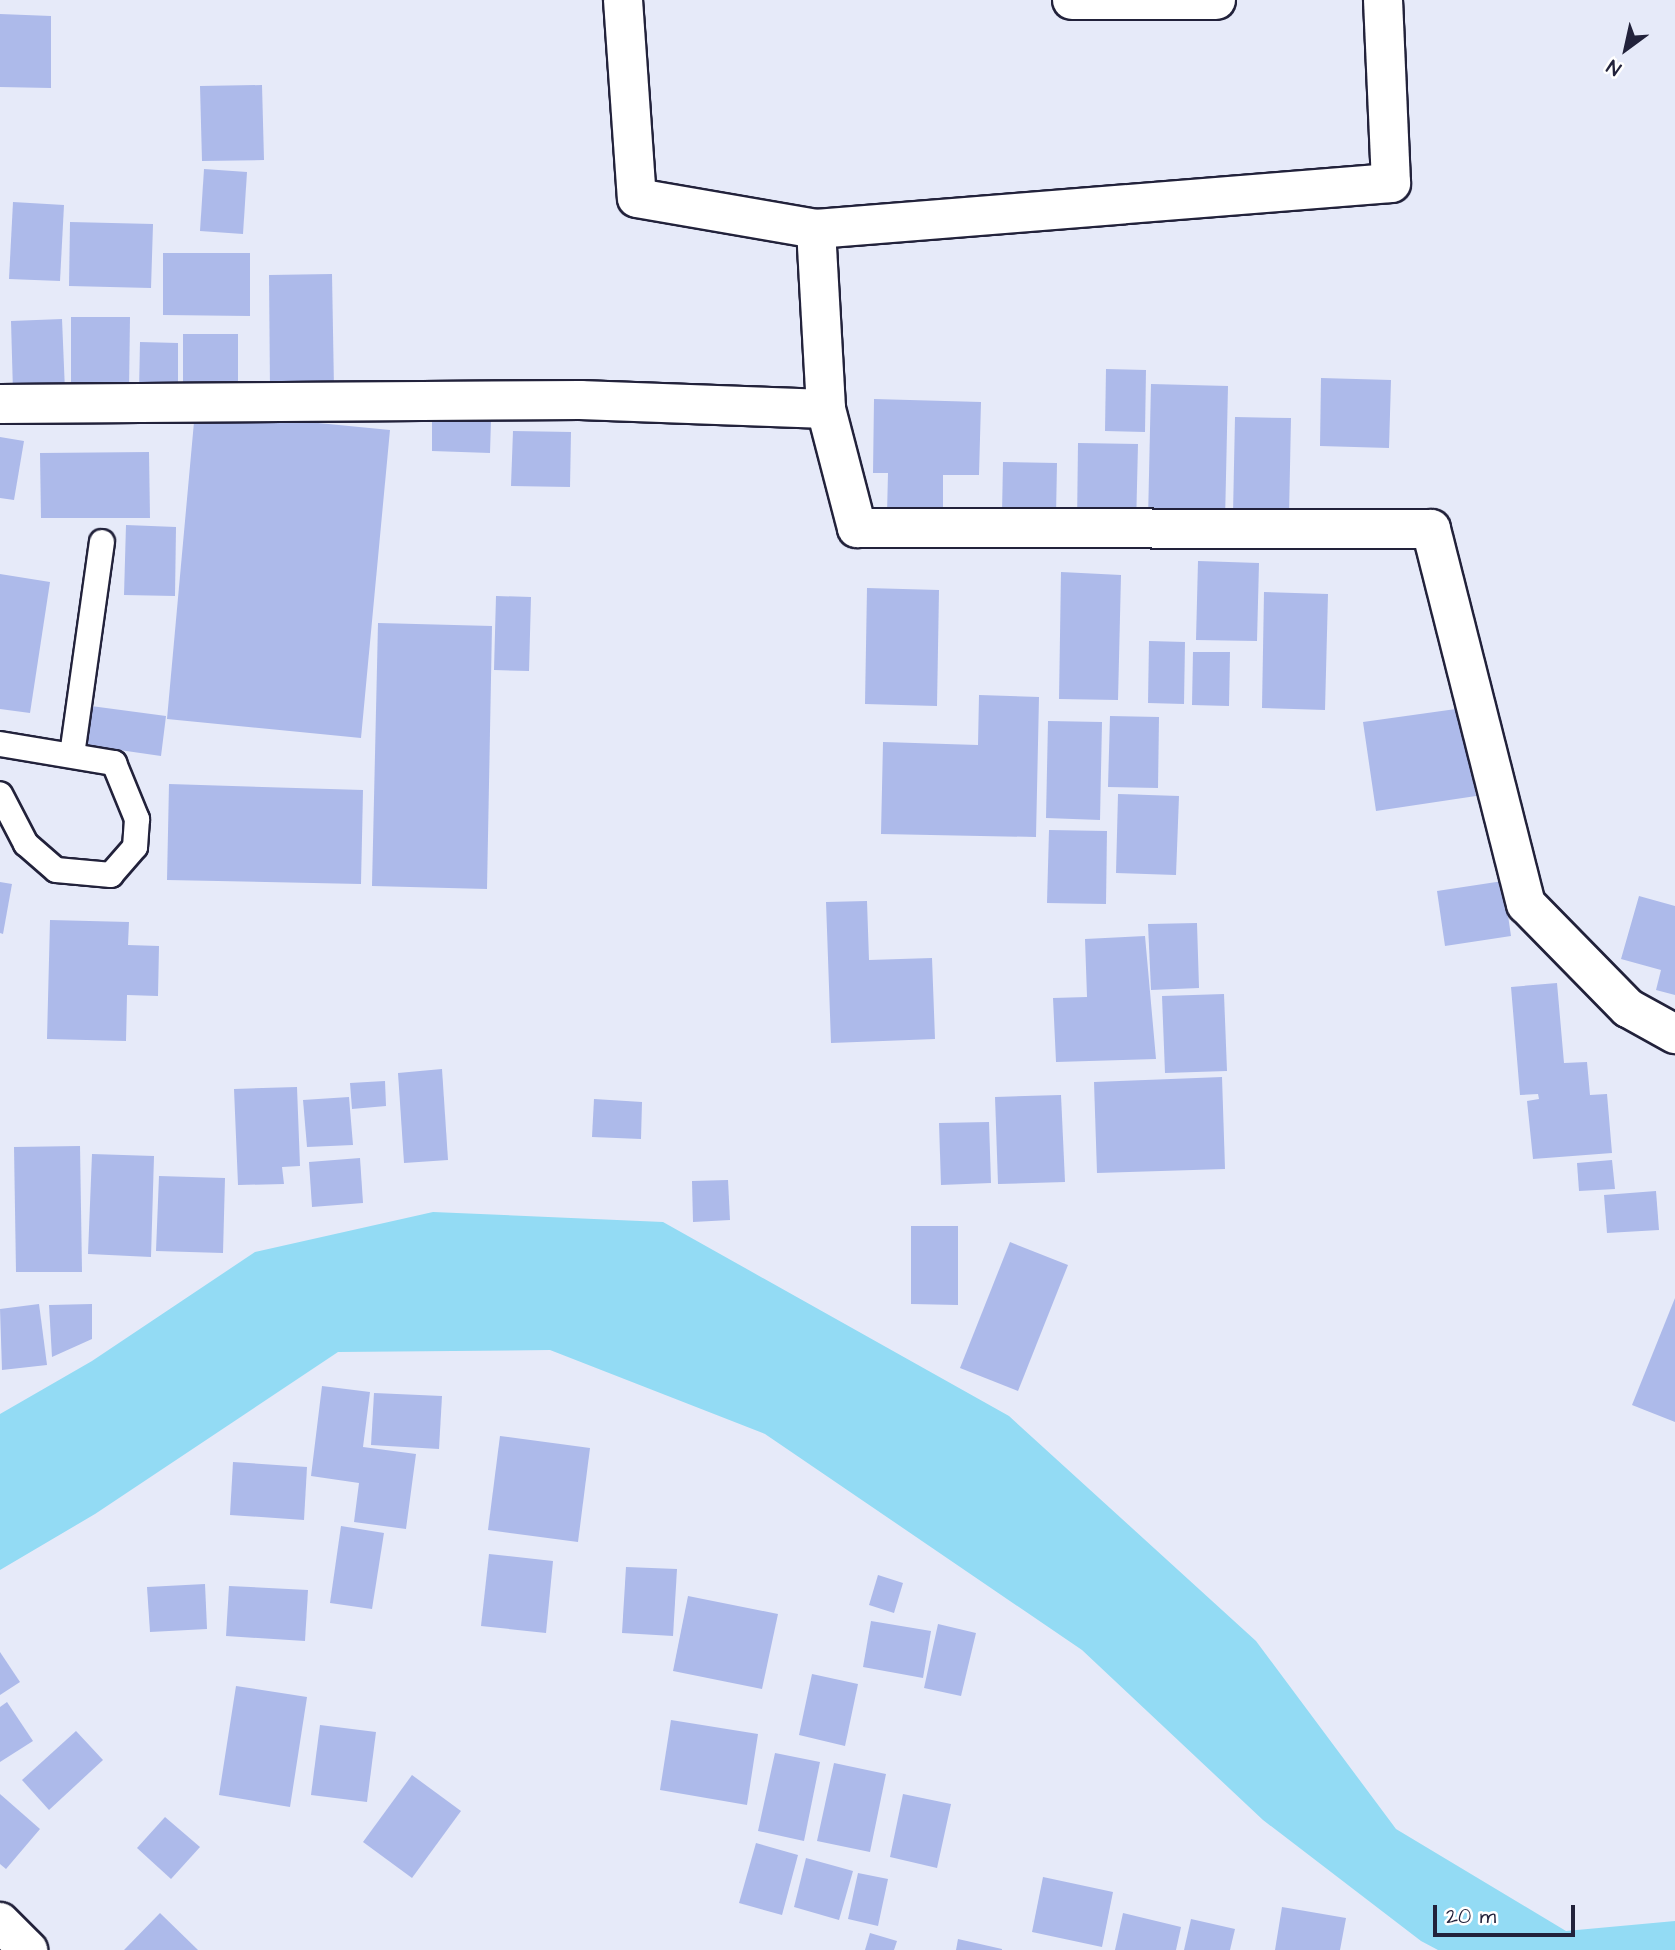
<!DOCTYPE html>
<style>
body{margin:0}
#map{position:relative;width:1675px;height:1950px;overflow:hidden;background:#e6eaf9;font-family:"Architects Daughter",sans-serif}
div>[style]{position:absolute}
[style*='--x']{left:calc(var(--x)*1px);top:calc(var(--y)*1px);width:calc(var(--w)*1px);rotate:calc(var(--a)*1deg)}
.water>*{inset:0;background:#93dbf4}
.building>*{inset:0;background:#adbaea}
.roads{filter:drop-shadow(2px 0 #22223b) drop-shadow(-2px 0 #22223b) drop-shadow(0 2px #22223b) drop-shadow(0 -2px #22223b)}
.service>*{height:24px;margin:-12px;padding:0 12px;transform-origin:12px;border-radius:12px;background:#fff}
.minor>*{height:38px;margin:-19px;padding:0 19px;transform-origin:19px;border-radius:19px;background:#fff}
span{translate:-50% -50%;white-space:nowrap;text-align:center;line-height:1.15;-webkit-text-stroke:6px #fff;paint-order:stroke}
.north{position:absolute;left:1591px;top:14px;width:70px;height:70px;-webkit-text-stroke:5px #fff;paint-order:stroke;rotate:213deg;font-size:19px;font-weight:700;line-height:28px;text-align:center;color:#22223b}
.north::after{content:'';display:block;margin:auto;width:24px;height:32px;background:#22223b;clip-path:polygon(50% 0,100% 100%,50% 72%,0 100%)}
.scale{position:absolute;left:1433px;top:1905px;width:142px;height:32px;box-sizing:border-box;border:4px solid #22223b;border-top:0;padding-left:9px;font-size:21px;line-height:24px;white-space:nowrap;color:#22223b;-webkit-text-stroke:5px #fff;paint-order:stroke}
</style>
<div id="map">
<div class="water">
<div style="clip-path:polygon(433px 1212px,663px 1222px,1009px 1416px,1256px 1641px,1396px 1829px,1566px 1931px,1675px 1921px,1675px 1950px,1438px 1950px,1421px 1941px,1263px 1820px,1082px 1650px,765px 1434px,550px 1350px,338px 1352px,95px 1514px,0 1570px,0 1414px,92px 1361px,255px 1252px)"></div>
</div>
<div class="building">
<div style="clip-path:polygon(0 14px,51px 16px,51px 88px,0 87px)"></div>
<div style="clip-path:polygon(262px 85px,264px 160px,202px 161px,200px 86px)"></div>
<div style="clip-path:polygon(204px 169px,247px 172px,243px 234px,200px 231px)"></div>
<div style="clip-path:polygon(13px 202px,64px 205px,60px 281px,9px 279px)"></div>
<div style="clip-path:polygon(70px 222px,153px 224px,151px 288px,69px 286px)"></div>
<div style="clip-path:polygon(163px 253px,250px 253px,250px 316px,163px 315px)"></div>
<div style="clip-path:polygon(332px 274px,334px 389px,270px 390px,269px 275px)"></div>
<div style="clip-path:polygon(71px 317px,130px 317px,129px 390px,71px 389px)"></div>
<div style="clip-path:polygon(62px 319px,65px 391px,13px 392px,11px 321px)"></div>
<div style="clip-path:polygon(183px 334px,238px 334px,238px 393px,183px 393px)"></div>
<div style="clip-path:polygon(140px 342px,178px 343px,178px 393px,139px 392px)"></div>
<div style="clip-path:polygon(1106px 369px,1146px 370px,1145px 432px,1105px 431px)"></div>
<div style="clip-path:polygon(1321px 378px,1391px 380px,1389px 448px,1320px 446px)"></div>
<div style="clip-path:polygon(1151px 384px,1228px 386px,1225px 522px,1148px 520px)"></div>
<div style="clip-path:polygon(874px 399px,981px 402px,979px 475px,943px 475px,943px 515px,887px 514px,888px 473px,873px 473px)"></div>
<div style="clip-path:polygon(195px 411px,390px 430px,361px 738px,167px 719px)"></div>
<div style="clip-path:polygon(1235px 417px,1291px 418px,1289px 516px,1233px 514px)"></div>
<div style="clip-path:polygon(432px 419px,491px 420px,490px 453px,432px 451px)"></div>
<div style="clip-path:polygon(513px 431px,571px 432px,570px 487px,511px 486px)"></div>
<div style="clip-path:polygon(0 437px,24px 441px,14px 500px,0 498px)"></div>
<div style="clip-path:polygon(1078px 443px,1138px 444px,1136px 528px,1077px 527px)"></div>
<div style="clip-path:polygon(149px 452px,150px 518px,41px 518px,40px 453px)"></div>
<div style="clip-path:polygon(1003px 462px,1057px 463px,1056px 516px,1002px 514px)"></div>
<div style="clip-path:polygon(126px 525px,176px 527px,175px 596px,124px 595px)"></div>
<div style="clip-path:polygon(1198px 561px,1259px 563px,1257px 641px,1196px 640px)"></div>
<div style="clip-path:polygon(1061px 572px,1121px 575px,1118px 700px,1059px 699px)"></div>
<div style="clip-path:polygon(0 574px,50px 582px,30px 713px,0 709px)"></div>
<div style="clip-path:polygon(867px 588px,939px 590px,937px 706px,865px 704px)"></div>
<div style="clip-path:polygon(1264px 592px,1328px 594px,1325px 710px,1262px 708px)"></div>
<div style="clip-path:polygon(496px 596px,531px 597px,529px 671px,494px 670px)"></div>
<div style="clip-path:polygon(378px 623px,492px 626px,487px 889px,372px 886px)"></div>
<div style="clip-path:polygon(1149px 641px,1185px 642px,1184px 704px,1148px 703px)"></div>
<div style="clip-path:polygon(1193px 652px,1230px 652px,1229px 706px,1192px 705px)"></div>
<div style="clip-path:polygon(979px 695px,1039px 697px,1036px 837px,881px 834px,883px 742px,978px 745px)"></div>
<div style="clip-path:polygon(91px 706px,166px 716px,161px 756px,85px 745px)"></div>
<div style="clip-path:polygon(1463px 708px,1476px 796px,1376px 811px,1363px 722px)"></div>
<div style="clip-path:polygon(1110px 716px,1159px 717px,1158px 788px,1108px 787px)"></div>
<div style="clip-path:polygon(1048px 721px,1102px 722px,1100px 820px,1046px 818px)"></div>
<div style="clip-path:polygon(169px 784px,363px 790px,361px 884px,167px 880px)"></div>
<div style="clip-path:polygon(1118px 794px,1179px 796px,1176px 875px,1116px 873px)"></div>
<div style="clip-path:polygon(1049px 830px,1107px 831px,1106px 904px,1047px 903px)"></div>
<div style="clip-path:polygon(1503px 881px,1511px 936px,1445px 946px,1437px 891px)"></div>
<div style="clip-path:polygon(0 882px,12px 884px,3px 934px,0 933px)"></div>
<div style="clip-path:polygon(1639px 896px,1675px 906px,1675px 995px,1656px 990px,1661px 970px,1621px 959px)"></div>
<div style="clip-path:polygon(867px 901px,869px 960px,932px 958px,935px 1039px,831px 1043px,826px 902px)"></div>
<div style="clip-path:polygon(50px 920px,129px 922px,128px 945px,159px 946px,158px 996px,127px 995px,126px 1041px,47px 1039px)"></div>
<div style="clip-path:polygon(1197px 923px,1199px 988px,1151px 990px,1148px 924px)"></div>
<div style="clip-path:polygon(1145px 936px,1156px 1059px,1056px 1062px,1053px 998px,1087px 997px,1085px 939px)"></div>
<div style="clip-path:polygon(1557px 983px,1564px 1063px,1587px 1062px,1590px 1095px,1607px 1094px,1612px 1153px,1533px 1159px,1527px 1101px,1539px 1099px,1538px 1094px,1520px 1095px,1511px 987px)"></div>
<div style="clip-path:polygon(1224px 994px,1227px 1071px,1165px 1073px,1162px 996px)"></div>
<div style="clip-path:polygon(442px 1069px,448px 1160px,404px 1163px,398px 1073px)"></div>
<div style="clip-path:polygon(1222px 1077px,1225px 1169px,1097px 1173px,1094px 1082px)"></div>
<div style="clip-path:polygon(385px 1081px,386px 1106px,352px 1109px,350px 1083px)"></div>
<div style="clip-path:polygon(297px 1087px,300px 1166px,282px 1167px,284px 1184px,238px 1185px,234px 1089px)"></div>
<div style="clip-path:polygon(1061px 1095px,1065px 1182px,998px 1184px,995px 1097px)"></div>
<div style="clip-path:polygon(349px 1097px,353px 1145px,307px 1147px,303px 1100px)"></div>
<div style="clip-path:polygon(594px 1099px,642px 1102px,641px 1139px,592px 1137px)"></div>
<div style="clip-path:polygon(989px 1122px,991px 1183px,941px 1185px,939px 1123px)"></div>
<div style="clip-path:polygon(80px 1146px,82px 1272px,16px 1272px,14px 1147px)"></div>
<div style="clip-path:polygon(92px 1154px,154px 1156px,151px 1257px,88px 1254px)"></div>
<div style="clip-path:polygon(360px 1158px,363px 1203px,312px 1207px,309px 1162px)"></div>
<div style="clip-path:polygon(1612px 1160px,1615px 1189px,1579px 1191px,1577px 1163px)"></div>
<div style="clip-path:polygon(159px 1176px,225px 1178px,223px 1253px,156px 1251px)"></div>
<div style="clip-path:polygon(728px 1180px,730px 1220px,693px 1222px,692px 1181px)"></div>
<div style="clip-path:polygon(1656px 1191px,1659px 1230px,1607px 1233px,1604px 1195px)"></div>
<div style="clip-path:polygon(911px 1226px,958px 1226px,958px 1305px,911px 1304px)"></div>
<div style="clip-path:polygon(1010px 1242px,1068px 1265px,1018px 1391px,960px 1368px)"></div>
<div style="clip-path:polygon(1675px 1298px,1675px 1422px,1632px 1405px)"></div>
<div style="clip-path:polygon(39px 1304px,47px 1365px,2px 1370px,0 1309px)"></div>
<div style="clip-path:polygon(92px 1304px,92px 1339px,52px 1357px,49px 1305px)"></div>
<div style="clip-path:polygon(322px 1386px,370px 1392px,363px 1447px,416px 1454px,406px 1529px,354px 1522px,359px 1483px,311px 1476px)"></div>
<div style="clip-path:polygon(374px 1393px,442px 1396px,439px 1449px,371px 1445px)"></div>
<div style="clip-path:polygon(500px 1436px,590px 1448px,578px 1542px,488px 1530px)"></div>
<div style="clip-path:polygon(233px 1462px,307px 1467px,304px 1520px,230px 1515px)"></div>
<div style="clip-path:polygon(341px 1526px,384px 1533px,372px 1609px,330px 1603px)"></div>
<div style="clip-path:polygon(489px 1554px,553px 1561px,546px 1633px,481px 1626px)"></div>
<div style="clip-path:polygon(626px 1567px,677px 1569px,673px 1636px,622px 1633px)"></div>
<div style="clip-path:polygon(878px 1575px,903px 1583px,894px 1613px,869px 1605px)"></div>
<div style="clip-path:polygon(205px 1584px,207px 1629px,150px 1632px,147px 1587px)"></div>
<div style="clip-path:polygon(229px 1586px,308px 1590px,305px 1641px,226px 1636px)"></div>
<div style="clip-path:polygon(688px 1596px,778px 1614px,762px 1689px,673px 1671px)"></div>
<div style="clip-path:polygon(871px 1621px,931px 1631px,923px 1678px,863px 1667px)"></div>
<div style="clip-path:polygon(938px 1624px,976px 1633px,961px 1696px,924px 1688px)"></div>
<div style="clip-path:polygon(0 1652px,20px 1682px,0 1695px)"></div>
<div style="clip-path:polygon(812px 1674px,858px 1684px,845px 1746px,799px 1735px)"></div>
<div style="clip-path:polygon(236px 1686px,307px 1697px,290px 1807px,219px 1795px)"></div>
<div style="clip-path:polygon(7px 1702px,33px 1741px,0 1762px,0 1707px)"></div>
<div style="clip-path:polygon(671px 1720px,758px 1734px,747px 1805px,660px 1790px)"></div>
<div style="clip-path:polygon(320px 1725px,376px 1732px,367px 1802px,311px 1795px)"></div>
<div style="clip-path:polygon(76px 1731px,103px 1760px,49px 1810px,22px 1780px)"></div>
<div style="clip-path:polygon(775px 1753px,820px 1762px,804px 1841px,758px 1831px)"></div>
<div style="clip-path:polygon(834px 1763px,886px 1774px,870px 1852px,817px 1841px)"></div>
<div style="clip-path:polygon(412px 1775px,461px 1811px,412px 1878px,363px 1842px)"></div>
<div style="clip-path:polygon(0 1794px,40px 1829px,6px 1869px,0 1864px)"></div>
<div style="clip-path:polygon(903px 1794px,951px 1804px,937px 1868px,890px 1857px)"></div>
<div style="clip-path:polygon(165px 1817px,200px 1847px,171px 1879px,137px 1848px)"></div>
<div style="clip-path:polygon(756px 1843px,798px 1855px,782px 1915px,739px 1903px)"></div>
<div style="clip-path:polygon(806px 1858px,853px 1871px,839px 1920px,794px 1907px)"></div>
<div style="clip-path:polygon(858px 1873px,888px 1879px,878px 1926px,848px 1919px)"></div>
<div style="clip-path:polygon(1043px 1877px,1113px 1892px,1102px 1947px,1032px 1932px)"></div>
<div style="clip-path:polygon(1282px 1907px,1346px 1918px,1340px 1950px,1275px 1950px)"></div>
<div style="clip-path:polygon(160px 1913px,198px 1950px,124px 1950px)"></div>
<div style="clip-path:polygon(1123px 1913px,1181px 1927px,1176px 1950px,1115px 1950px)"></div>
<div style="clip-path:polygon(1191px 1919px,1235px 1929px,1230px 1950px,1184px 1950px)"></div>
<div style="clip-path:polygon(870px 1933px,897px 1941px,894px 1950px,865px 1950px)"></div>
<div style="clip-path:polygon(958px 1939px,1002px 1949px,1002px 1950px,956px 1950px)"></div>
</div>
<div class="roads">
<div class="service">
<div style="--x:0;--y:744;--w:116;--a:9.5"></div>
<div style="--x:114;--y:763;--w:61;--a:67.7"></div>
<div style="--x:137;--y:819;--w:28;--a:94"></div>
<div style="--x:135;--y:847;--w:37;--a:131"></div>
<div style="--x:111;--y:875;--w:55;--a:-174.8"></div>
<div style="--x:56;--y:870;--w:40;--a:-139"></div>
<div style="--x:26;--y:844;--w:56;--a:-117.5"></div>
<div style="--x:72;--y:755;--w:215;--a:-82"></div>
</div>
<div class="minor">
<div style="--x:623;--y:0;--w:198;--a:86"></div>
<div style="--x:637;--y:198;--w:182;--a:9.8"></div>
<div style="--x:816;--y:229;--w:577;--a:-4.57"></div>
<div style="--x:1391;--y:183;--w:183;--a:-92.5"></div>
<div style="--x:1072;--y:0;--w:144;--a:0"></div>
<div style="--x:816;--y:229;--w:180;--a:86.8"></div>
<div style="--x:0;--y:404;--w:580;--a:-0.4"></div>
<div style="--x:580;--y:400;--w:246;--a:2.1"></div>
<div style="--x:826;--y:409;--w:123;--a:75.4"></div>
<div style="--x:857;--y:528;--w:574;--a:0.1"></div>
<div style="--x:1431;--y:529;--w:387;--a:75.8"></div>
<div style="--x:1526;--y:904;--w:146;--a:45.6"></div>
<div style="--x:1628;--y:1008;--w:54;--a:29"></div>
<div style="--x:0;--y:1922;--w:40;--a:45"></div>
</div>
</div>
<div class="north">N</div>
<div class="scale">20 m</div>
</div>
